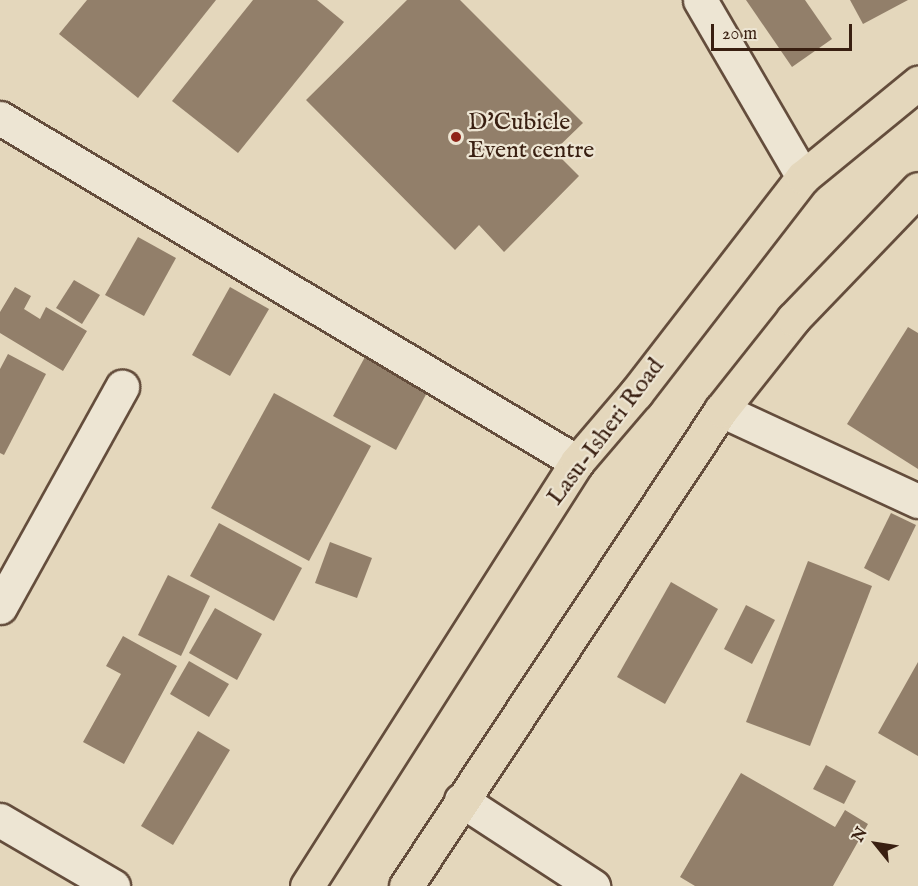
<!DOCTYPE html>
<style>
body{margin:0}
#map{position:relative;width:918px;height:886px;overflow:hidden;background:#e4d7bc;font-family:"IM FELL English",serif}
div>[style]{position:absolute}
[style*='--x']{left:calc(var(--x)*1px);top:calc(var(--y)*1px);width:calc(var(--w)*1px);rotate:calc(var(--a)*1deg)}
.building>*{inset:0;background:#927f6a}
.roads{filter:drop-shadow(2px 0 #644d3c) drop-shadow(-2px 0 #644d3c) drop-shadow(0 2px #644d3c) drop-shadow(0 -2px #644d3c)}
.street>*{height:33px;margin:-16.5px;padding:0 16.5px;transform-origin:16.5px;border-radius:16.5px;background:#ede5d3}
.primary>*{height:33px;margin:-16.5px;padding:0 16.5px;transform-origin:16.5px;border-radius:16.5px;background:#e4d7bc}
.dots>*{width:16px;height:16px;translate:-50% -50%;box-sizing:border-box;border:3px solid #ede5d3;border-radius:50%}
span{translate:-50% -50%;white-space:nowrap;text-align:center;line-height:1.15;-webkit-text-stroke:4.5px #ede5d3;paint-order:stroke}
.poi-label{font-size:24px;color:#391f11}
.left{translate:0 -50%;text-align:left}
.street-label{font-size:24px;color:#391f11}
.north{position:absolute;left:846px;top:814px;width:60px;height:60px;-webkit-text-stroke:4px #ede5d3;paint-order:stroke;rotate:300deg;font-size:16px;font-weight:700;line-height:24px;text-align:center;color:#391f11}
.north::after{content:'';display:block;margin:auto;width:21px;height:27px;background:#391f11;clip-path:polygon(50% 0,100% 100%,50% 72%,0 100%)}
.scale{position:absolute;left:711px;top:24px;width:141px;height:27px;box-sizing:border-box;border:3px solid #391f11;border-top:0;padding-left:8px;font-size:18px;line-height:21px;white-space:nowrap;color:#391f11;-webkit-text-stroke:4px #ede5d3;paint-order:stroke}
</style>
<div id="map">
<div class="building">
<div style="clip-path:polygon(87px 0,216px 0,138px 98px,59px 34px)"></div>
<div style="clip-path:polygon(253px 0,317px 0,344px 22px,238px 153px,172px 101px)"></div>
<div style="clip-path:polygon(407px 0,460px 0,583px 123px,554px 151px,579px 176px,504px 252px,479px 225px,455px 250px,306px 100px)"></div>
<div style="clip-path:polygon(746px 0,805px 0,832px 39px,792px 67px)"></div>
<div style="clip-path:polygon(850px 0,908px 0,863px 24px)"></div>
<div style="clip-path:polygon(138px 237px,176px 258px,144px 316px,105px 295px)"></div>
<div style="clip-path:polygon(74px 280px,100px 295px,82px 324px,56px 308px)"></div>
<div style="clip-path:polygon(15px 287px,31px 296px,24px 309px,40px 319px,46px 307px,87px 331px,63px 371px,0 333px,0 312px)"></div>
<div style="clip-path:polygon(230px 287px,269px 309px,230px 376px,192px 355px)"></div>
<div style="clip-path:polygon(908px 327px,918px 333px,918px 469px,847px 424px)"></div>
<div style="clip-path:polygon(8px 354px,46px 374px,4px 455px,0 453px,0 369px)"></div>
<div style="clip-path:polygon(366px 355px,429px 389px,396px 450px,333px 416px)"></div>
<div style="clip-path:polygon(274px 393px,371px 446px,309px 561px,211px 508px)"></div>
<div style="clip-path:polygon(891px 513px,916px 525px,889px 581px,864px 568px)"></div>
<div style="clip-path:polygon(219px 523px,302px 568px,274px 621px,190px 576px)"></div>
<div style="clip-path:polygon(330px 542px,372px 558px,357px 598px,315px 583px)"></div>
<div style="clip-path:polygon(808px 561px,872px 586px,810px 746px,746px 722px)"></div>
<div style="clip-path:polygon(168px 575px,210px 596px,181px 656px,138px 635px)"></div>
<div style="clip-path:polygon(671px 582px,718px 609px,665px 704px,617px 677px)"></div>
<div style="clip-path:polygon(746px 605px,775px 620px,752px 664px,724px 649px)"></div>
<div style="clip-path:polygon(215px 608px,262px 634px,237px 680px,189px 653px)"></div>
<div style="clip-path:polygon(123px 636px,177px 666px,124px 764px,83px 742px,121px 674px,106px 666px)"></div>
<div style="clip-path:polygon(189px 661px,229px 684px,209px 717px,170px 694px)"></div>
<div style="clip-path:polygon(918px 662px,918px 756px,878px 733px)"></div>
<div style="clip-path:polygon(198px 731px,230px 750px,173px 845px,141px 826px)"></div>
<div style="clip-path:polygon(826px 765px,856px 781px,844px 804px,813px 789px)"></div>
<div style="clip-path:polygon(741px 773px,835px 827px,845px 810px,868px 824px,833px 886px,695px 886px,680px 877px)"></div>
</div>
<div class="roads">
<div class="street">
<div style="--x:700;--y:0;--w:205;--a:59.8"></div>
<div style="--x:0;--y:118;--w:672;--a:30.8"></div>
<div style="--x:721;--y:410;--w:217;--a:24.8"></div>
<div style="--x:0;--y:607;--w:252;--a:-61"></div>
<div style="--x:461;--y:800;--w:158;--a:33.1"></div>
<div style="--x:0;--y:820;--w:131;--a:30.3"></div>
</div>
<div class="primary">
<div style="--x:307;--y:886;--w:503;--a:-57.51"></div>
<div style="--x:577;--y:462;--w:91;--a:-49.5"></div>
<div style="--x:636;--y:393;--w:273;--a:-52.3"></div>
<div style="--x:803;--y:177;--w:149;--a:-39.3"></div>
<div style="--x:406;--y:886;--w:571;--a:-56.5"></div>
<div style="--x:721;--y:410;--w:116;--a:-51.6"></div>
<div style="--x:793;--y:319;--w:180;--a:-46.1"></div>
</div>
</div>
<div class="dots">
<div style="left:456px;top:137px;background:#8f2418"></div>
</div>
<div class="poi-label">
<span class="left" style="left:468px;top:137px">D'Cubicle<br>Event centre</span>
</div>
<div class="street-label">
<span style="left:606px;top:432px;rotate:-53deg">Lasu-Isheri Road</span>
</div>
<div class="north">N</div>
<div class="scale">20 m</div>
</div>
